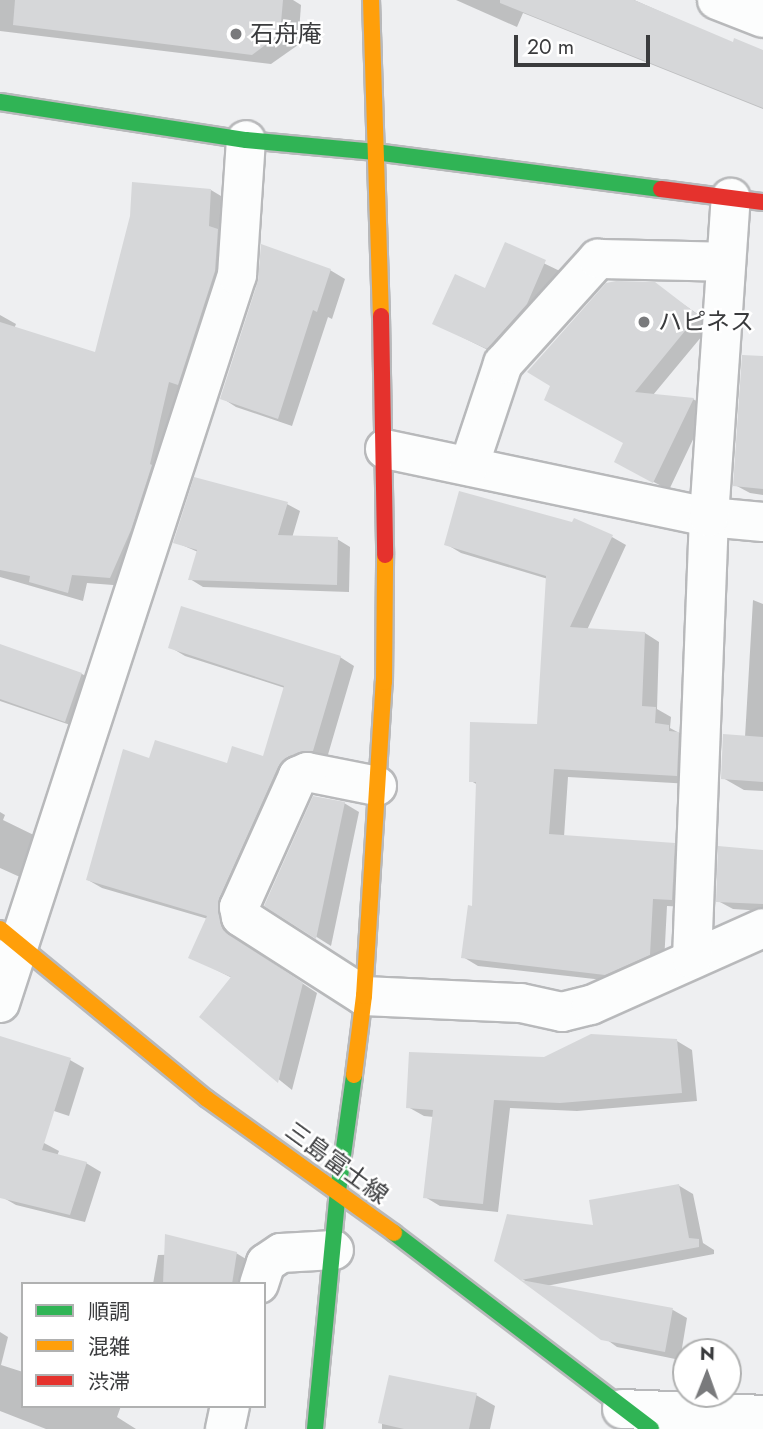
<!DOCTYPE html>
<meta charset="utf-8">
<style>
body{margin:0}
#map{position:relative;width:763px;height:1429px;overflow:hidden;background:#eeeff1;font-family:Jost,"Noto Sans JP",sans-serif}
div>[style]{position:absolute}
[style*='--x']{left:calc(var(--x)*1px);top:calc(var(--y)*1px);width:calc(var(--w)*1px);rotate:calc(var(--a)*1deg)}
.shadow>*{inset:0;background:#0003}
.building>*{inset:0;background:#d6d7d9}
.roads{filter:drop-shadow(2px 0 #b8b9bb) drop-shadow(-2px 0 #b8b9bb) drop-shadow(0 2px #b8b9bb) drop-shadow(0 -2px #b8b9bb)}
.street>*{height:38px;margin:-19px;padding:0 19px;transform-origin:19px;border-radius:19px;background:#fcfdfd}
.fast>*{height:16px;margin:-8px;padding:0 8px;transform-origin:8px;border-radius:8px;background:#30b455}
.slow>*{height:16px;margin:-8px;padding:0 8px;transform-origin:8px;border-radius:8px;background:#ff9f0a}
.jam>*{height:16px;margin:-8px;padding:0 8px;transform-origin:8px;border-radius:8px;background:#e5322d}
.dots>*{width:19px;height:19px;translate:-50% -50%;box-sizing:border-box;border:4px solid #fff;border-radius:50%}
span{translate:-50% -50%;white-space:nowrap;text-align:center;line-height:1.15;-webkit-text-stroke:5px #fff;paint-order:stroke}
.poi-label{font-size:24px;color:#3a3b3d}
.left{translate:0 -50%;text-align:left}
.street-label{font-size:24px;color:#3a3b3d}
.legend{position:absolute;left:21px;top:1282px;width:245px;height:126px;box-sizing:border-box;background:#fff;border:2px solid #b0b1b1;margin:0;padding:9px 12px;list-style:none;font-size:21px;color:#3a3b3d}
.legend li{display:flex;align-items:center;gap:14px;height:35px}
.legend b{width:35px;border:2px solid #b0b1b1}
.north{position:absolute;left:672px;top:1338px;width:70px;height:70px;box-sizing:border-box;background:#fff;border:2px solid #b0b1b1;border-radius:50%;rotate:1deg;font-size:19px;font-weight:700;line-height:28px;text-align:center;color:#3a3b3d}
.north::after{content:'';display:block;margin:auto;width:24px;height:32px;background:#797a7c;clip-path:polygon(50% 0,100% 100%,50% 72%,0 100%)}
.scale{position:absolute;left:514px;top:35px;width:136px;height:32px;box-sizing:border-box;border:4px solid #3a3b3d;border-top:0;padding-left:9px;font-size:21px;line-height:24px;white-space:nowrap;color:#3a3b3d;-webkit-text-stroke:5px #fff;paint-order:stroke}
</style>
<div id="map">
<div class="shadow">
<div style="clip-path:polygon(0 0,293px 0,301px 5px,298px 45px,271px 64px,0 31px)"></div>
<div style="clip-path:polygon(456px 0,634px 0,734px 44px,763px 52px,763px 109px,523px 13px,517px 27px)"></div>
<div style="clip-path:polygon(211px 190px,226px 199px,233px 240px,126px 586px,87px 583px,83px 601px,0 577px,0 315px,16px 324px,14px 329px,97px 354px)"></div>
<div style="clip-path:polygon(506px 245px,564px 273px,506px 359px,434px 323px,486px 291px)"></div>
<div style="clip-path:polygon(330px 270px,345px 279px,332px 319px,328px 317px,292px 426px,236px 407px,222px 398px)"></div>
<div style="clip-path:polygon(654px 284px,712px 324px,653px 395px,693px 399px,708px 408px,669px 490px,631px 470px,625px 442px)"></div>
<div style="clip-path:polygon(763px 407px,763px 495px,750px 493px,735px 485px)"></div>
<div style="clip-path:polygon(287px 504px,300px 511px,292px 538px,337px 539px,350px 547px,349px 592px,203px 587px,190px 579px,198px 552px,175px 542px)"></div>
<div style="clip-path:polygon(612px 537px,626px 545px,587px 630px,645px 633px,659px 642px,657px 709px,671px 717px,670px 728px,683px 735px,691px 784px,568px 777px,564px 837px,674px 845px,689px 854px,687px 907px,667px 906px,664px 963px,621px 982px,478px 966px,463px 957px,474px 908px,478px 785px,471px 781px,539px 726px,548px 579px,461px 553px,446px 544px)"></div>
<div style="clip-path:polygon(753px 600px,763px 604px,763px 791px,744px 790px,723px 778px,745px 737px)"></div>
<div style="clip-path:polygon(0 646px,82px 674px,96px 682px,79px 728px,0 701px)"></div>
<div style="clip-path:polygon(evenodd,170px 647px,340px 657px,354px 666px,327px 758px,231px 920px,237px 940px,317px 993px,292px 1090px,201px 1017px,232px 978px,191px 957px,208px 919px,102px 888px,88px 880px,150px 760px,228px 765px,264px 759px,285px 688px,185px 656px,170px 647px,217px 902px,224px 926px,220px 926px,217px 902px)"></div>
<div style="clip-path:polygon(344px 803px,359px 812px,331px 946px,266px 905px)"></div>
<div style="clip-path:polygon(0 812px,5px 815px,3px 820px,46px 841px,31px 882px,0 868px)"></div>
<div style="clip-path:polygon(763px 852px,763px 911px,733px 909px,718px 901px)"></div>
<div style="clip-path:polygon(0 1038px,70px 1060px,84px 1068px,69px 1116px,0 1093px)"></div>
<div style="clip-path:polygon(677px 1041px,692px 1050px,697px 1101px,577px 1111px,510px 1108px,498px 1212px,440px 1206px,425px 1197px,434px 1117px,424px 1116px,408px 1107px,544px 1058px)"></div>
<div style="clip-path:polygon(44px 1143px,59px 1151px,57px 1156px,86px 1163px,101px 1172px,85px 1222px,16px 1205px,2px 1197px,0 1148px)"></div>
<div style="clip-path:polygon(678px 1185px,693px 1194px,703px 1243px,714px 1250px,714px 1254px,546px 1286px,673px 1310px,687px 1318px,680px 1360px,617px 1347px,496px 1260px,595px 1227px)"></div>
<div style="clip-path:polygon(236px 1253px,251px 1262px,247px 1284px,153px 1284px,158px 1255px)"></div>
<div style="clip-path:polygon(0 1332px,8px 1337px,1px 1365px,23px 1372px,23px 1406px,121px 1406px,117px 1417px,136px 1429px,46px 1429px,0 1411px)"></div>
<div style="clip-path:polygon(476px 1395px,495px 1406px,490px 1429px,382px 1429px,382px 1424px)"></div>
</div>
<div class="building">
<div style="clip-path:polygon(15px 0,283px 0,280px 34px,252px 55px,13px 25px)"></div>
<div style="clip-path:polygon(500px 0,634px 0,733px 42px,734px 38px,763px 50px,763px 108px,500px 3px)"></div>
<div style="clip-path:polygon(132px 182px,211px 189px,209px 226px,218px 229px,215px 271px,178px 385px,169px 382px,150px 464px,152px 465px,131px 530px,110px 578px,72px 575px,68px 593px,29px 582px,30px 576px,0 570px,0 322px,95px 352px,130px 216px)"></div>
<div style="clip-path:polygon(505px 242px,546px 260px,527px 304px,487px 349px,432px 324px,455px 274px,485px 288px)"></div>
<div style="clip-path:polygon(261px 244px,331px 269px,317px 312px,313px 310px,278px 419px,220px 399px,258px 281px)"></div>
<div style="clip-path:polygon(616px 281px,655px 282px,698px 315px,635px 392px,694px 398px,653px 483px,614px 462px,623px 443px,544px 400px,550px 386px,527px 372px,606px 283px)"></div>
<div style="clip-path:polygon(742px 355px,763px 356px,763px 489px,733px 486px)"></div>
<div style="clip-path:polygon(194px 477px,288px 502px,278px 535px,338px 537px,337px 585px,188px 580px,197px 550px,173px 543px)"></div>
<div style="clip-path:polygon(459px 491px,572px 522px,574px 518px,613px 535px,570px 627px,645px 632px,642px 706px,656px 707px,655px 723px,669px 725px,669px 731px,679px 732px,677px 776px,554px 769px,549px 834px,675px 843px,672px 900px,653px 899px,650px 955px,605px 975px,461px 958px,468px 905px,472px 906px,476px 782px,469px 782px,470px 722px,537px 724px,546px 576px,444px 545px)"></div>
<div style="clip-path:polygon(181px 606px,341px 656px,313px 751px,289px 756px,278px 767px,219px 899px,218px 911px,223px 930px,303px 983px,278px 1083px,199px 1017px,231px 977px,188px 958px,207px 916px,86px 880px,123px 749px,149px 758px,155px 740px,227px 763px,232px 746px,263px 756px,284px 686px,168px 648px)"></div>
<div style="clip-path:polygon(0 644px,82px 673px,65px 722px,0 699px)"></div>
<div style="clip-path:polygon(723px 734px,763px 737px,763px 782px,721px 779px)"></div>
<div style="clip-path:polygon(313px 796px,345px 802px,316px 939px,264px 906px)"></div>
<div style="clip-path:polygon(718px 846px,763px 850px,763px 904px,716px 902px)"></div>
<div style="clip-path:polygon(591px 1034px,677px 1039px,682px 1093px,560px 1103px,494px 1100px,483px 1204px,423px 1198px,433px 1110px,406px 1108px,409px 1052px,544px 1057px)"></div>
<div style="clip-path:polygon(0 1036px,71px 1058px,42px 1150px,87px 1162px,70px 1215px,0 1198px)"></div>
<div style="clip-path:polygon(679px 1184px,689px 1238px,699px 1239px,699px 1247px,521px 1280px,673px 1308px,665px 1352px,601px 1340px,494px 1261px,507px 1214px,593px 1225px,589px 1200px)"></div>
<div style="clip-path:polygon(165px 1234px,237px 1252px,232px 1284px,163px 1284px)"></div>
<div style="clip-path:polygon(389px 1375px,477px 1393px,469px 1429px,404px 1429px,378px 1423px)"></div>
</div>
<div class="roads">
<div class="street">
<div style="--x:717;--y:0;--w:49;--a:21.4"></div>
<div style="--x:385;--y:449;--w:331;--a:11.9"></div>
<div style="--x:709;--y:517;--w:54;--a:5.3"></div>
<div style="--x:469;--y:466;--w:108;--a:-71.6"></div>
<div style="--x:503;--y:364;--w:142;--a:-47.9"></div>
<div style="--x:598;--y:259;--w:128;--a:1.3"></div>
<div style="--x:377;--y:786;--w:71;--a:-168.7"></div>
<div style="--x:307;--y:772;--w:10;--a:156"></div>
<div style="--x:298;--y:776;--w:144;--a:114.2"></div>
<div style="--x:239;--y:907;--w:10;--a:79"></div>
<div style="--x:241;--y:917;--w:146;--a:32.7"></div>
<div style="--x:364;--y:996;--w:157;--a:2.6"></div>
<div style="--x:521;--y:1003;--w:42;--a:12.4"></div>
<div style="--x:562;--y:1012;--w:30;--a:-14"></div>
<div style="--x:591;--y:1005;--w:188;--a:-24.1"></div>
<div style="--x:692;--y:959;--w:442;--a:-87.8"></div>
<div style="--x:709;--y:517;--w:320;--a:-86.1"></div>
<div style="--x:0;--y:1003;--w:766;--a:-71.97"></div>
<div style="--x:237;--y:275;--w:135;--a:-86.2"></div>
<div style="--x:259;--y:1284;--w:22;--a:-72"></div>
<div style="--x:266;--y:1263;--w:18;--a:-34"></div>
<div style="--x:281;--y:1253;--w:53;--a:-3.2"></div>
<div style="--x:622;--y:1409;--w:141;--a:2.4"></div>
<div style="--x:225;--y:1429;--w:24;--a:-78"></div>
</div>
<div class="fast">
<div style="--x:0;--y:102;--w:249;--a:8.8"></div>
<div style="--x:246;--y:140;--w:130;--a:5.3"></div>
<div style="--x:375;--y:152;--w:288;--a:7.4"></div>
<div style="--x:394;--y:1233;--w:323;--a:37.3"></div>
<div style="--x:315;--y:1429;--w:239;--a:-84.5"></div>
<div style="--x:338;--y:1191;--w:117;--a:-82.1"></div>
</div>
<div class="slow">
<div style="--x:371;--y:0;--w:316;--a:88.2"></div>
<div style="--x:0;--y:929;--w:268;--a:39.4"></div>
<div style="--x:207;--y:1099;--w:230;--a:35.6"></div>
<div style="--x:354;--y:1075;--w:80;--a:-82.8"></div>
<div style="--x:364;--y:996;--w:315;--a:-86.4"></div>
<div style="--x:384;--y:682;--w:127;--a:-89.5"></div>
</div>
<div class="jam">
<div style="--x:661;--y:189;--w:103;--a:7.3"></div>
<div style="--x:381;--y:316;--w:239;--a:89"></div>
</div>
</div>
<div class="dots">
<div style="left:236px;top:34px;background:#797a7c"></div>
<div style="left:644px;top:322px;background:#797a7c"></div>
</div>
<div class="poi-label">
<span class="left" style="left:250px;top:34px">石舟庵</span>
<span class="left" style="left:658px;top:322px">ハピネス</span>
</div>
<div class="street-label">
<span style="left:337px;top:1163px;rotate:36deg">三島富士線</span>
</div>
<ul class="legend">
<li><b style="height:9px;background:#30b455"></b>順調</li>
<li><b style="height:9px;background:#ff9f0a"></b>混雑</li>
<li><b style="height:9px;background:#e5322d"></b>渋滞</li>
</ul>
<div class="north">N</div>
<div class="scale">20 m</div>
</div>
